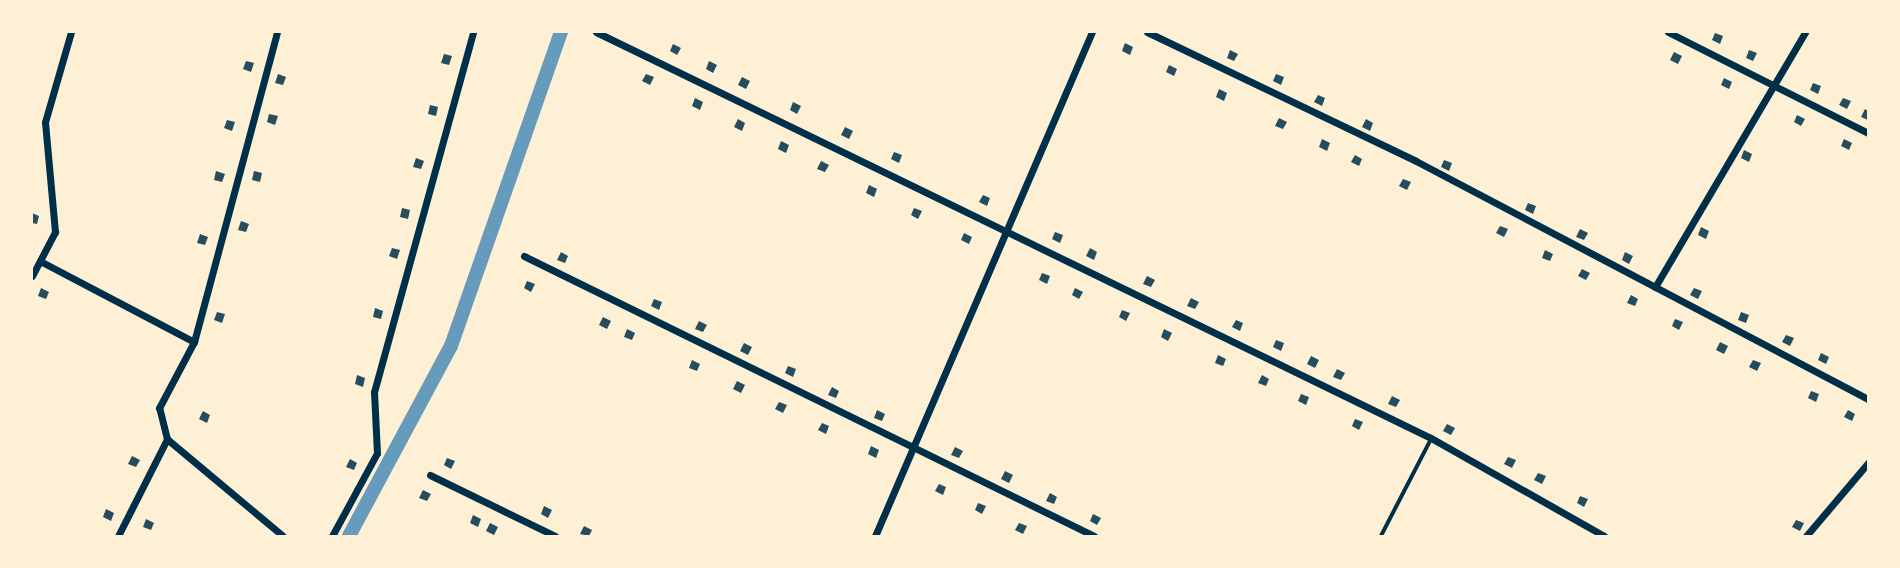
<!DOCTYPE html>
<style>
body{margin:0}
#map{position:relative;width:1900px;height:568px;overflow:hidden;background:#fdf0d5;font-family:Arial,sans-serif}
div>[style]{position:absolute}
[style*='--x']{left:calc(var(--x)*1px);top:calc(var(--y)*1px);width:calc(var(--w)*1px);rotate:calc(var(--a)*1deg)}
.canal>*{height:14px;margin:-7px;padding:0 7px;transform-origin:7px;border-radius:7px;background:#669bbc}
.building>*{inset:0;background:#264d5e}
.service>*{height:3.5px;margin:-1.75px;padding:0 1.75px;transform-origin:1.75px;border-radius:1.75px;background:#003049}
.minor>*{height:7px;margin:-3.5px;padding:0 3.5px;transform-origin:3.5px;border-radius:3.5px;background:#003049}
span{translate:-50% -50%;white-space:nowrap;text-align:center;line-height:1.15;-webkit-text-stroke:7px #fdf0d5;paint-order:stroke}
.frame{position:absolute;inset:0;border:33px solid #fdf0d5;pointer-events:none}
</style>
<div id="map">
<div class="canal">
<div style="--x:349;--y:536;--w:216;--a:-61.8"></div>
<div style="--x:451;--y:346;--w:333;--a:-70.7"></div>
</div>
<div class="building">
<div style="clip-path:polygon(1715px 33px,1723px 36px,1720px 44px,1712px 40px)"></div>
<div style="clip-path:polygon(1125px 43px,1133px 47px,1130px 55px,1122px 51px)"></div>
<div style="clip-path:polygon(673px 44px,681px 48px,677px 55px,670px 51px)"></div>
<div style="clip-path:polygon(1230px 50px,1238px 54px,1234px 61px,1227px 58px)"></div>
<div style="clip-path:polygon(1749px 50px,1757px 53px,1753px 61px,1746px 58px)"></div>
<div style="clip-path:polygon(1674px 52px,1682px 56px,1678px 64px,1670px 60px)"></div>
<div style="clip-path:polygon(444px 54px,452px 56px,449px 65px,441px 63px)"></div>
<div style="clip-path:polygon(246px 61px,254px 63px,251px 72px,243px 69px)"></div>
<div style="clip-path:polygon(709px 61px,717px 65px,713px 73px,706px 69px)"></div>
<div style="clip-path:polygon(1169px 65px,1177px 69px,1174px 76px,1166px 72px)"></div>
<div style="clip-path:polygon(278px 74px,286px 77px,283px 85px,275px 83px)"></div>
<div style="clip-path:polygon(646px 74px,654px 77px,650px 85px,642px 81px)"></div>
<div style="clip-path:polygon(1276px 74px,1284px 77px,1281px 85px,1273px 81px)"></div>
<div style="clip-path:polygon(742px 77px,750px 81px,746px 89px,738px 85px)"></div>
<div style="clip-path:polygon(1724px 78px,1732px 82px,1729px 89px,1721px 85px)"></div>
<div style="clip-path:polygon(1813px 83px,1821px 86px,1818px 94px,1810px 90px)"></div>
<div style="clip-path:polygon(1219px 89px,1227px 93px,1224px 101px,1216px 97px)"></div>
<div style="clip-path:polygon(1318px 95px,1325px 98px,1322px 106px,1314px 102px)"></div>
<div style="clip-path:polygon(695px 98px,703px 102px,700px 110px,692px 106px)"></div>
<div style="clip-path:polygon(1843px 98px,1851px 101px,1847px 109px,1839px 105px)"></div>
<div style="clip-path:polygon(793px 102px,801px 106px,797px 114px,790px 110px)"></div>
<div style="clip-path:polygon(430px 105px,438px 107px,436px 116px,428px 114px)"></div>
<div style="clip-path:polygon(1865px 109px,1868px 111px,1868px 120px,1861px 117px)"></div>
<div style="clip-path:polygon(269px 114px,278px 116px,275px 125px,267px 122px)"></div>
<div style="clip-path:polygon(1797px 115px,1805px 119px,1801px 126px,1794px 122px)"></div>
<div style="clip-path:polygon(1279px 118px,1287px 122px,1283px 129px,1275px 126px)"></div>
<div style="clip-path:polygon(738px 119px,745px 123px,742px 131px,734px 127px)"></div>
<div style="clip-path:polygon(1366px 119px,1373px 123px,1370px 131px,1362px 127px)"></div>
<div style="clip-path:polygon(227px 120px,235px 122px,232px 131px,224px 128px)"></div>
<div style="clip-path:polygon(845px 127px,853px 131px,849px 139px,841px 135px)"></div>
<div style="clip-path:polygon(1322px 139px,1330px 143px,1327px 151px,1319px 147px)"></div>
<div style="clip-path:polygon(1844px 139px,1852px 143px,1849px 150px,1841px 146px)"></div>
<div style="clip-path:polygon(781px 141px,789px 145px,786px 153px,778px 149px)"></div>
<div style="clip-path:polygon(1744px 150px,1752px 154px,1749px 162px,1741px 158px)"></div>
<div style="clip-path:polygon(894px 152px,902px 155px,899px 163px,891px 159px)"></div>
<div style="clip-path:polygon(1355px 155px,1362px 159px,1359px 166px,1351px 162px)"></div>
<div style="clip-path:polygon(416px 158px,424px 161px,421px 169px,413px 167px)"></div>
<div style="clip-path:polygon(1444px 160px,1452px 163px,1449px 171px,1441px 167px)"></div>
<div style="clip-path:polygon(821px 161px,829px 165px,825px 172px,817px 169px)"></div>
<div style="clip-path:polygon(216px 171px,225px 174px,222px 182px,214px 180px)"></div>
<div style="clip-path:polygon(254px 171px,262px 173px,260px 182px,252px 180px)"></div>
<div style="clip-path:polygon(1403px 179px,1411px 182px,1407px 190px,1399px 186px)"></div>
<div style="clip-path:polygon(869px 185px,877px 189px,874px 197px,866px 193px)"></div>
<div style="clip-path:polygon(983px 195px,990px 198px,987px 206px,979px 202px)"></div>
<div style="clip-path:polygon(1528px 203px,1536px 206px,1533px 214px,1525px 210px)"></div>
<div style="clip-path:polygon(402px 208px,410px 210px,408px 219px,400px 217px)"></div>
<div style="clip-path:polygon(914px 208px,922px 211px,918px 219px,911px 215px)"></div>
<div style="clip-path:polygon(32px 213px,39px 216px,37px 224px,32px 223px)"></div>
<div style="clip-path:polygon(241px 221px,249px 224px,246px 232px,238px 230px)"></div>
<div style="clip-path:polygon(1500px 226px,1508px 229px,1504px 237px,1496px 233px)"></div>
<div style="clip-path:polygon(1701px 227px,1709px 231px,1706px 239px,1698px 235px)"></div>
<div style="clip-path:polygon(1580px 229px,1588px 233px,1584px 240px,1576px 237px)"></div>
<div style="clip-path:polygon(1055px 232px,1063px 235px,1060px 243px,1052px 239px)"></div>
<div style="clip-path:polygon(964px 233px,972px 237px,969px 244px,961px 240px)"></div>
<div style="clip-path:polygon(200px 234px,208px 237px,205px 245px,197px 243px)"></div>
<div style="clip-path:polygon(392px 248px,400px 250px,397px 259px,389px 256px)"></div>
<div style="clip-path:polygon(1090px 248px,1097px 252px,1094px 260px,1086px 256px)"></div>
<div style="clip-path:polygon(1545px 250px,1553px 254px,1550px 261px,1542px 258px)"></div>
<div style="clip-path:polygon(561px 252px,568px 256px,565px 263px,557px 260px)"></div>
<div style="clip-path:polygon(1625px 252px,1633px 256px,1629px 264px,1622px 260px)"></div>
<div style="clip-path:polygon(1582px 269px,1590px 273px,1586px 280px,1578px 276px)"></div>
<div style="clip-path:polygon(1042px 273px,1050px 276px,1047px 284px,1039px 280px)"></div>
<div style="clip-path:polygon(1147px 276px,1155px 280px,1151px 287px,1143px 284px)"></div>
<div style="clip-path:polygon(527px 281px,535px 284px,531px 292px,524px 288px)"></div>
<div style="clip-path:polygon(41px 288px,49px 292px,46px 299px,38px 296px)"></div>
<div style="clip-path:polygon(1075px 288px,1083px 292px,1079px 299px,1072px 295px)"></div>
<div style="clip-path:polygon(1694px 288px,1702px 291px,1698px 299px,1690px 295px)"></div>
<div style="clip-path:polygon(1631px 295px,1638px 299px,1635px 306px,1627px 303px)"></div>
<div style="clip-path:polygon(1191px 298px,1199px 302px,1195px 309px,1187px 306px)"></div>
<div style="clip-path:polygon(654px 299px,662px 302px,659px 310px,651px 306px)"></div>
<div style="clip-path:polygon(375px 308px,383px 311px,381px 319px,373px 317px)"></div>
<div style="clip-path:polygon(1122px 310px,1130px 313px,1126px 321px,1119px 317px)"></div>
<div style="clip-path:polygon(217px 312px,225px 314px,222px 323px,214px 320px)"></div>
<div style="clip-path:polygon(1741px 312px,1749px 315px,1746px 323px,1738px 320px)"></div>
<div style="clip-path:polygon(603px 317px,611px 321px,607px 329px,599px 325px)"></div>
<div style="clip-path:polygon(1675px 319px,1683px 322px,1679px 330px,1672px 326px)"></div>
<div style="clip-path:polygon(1236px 320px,1243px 323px,1240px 331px,1232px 327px)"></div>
<div style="clip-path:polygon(699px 321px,707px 325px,703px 332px,695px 329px)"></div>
<div style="clip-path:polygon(627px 329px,635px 333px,632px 340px,624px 337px)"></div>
<div style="clip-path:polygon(1164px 329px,1172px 333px,1168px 341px,1161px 337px)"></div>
<div style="clip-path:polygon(1786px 335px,1794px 338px,1790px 346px,1782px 342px)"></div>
<div style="clip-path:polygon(1276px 340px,1284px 343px,1281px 351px,1273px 347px)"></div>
<div style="clip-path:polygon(1720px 342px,1728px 346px,1724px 354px,1716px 350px)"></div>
<div style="clip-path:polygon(744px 343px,752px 347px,748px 355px,740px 351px)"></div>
<div style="clip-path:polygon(1821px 353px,1829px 357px,1826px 364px,1818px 360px)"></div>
<div style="clip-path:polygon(1218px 355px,1226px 359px,1223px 366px,1215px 363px)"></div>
<div style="clip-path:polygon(1311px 356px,1319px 360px,1315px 368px,1307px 364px)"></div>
<div style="clip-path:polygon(692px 360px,700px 364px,697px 371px,689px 368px)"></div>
<div style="clip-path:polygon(1753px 360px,1761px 363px,1757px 371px,1749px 367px)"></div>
<div style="clip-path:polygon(788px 366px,796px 369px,793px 377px,785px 373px)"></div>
<div style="clip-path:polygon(1337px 369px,1345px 373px,1341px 380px,1333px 377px)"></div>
<div style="clip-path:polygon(357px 375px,365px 378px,363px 387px,355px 384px)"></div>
<div style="clip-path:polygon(1262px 375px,1269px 379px,1266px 386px,1258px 383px)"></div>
<div style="clip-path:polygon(737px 381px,745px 385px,741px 393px,733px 389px)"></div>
<div style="clip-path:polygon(832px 387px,839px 391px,836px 398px,828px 395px)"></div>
<div style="clip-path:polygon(1811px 391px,1819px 394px,1816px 402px,1808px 398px)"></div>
<div style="clip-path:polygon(1301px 394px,1309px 397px,1306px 405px,1298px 401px)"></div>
<div style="clip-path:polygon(1392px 396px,1400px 400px,1396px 407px,1388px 404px)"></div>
<div style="clip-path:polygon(779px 402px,787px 405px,783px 413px,775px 409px)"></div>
<div style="clip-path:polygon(877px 410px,885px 414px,882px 421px,874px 418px)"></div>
<div style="clip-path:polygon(1848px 410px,1855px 414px,1852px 421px,1844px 417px)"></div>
<div style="clip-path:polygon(203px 411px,210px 415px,207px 423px,199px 419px)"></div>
<div style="clip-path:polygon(1355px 419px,1363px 422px,1359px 430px,1352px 426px)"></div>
<div style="clip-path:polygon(822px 423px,829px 426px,826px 434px,818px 430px)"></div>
<div style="clip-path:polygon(1447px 424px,1455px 428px,1451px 435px,1443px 431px)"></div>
<div style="clip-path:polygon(871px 446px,879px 450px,876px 458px,868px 454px)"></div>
<div style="clip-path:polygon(955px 447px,963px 451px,959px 458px,951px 455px)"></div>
<div style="clip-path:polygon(132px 456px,140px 460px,136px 467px,128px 464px)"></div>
<div style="clip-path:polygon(1508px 457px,1516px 460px,1512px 468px,1504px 464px)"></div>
<div style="clip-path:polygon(447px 458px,455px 461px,451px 469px,444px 465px)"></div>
<div style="clip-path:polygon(350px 459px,357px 463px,354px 470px,346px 467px)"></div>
<div style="clip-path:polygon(1005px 471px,1013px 475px,1009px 483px,1001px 479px)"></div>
<div style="clip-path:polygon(1538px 473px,1546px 476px,1542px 484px,1534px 480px)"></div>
<div style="clip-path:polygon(939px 484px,946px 487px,943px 495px,935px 491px)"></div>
<div style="clip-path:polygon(423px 490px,431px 494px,427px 501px,419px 498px)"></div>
<div style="clip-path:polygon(1050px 493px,1057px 497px,1054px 504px,1046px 501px)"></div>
<div style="clip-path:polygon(1580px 496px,1588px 499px,1584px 507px,1577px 503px)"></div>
<div style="clip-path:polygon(978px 503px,986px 506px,982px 514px,975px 510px)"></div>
<div style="clip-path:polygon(544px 506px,552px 510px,548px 518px,541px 514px)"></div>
<div style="clip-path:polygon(106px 509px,114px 513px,111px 521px,103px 517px)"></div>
<div style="clip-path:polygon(1093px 514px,1101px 518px,1097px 525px,1090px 521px)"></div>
<div style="clip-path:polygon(473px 515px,481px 519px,478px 527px,470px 523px)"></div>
<div style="clip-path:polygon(146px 519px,154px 523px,151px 530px,143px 527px)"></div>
<div style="clip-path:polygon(1796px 520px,1804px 523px,1800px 531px,1792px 527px)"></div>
<div style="clip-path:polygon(490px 523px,498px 527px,494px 535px,486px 531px)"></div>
<div style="clip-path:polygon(1019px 523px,1027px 526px,1023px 534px,1015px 530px)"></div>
<div style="clip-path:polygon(584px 526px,592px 530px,589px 536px,580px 534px)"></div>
</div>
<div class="service">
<div style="--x:1381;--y:536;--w:109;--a:-62.7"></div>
</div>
<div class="minor">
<div style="--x:596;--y:32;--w:928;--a:25.93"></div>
<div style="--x:1431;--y:438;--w:199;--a:29.5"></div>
<div style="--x:1147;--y:32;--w:298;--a:25.6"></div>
<div style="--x:1416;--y:161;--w:511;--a:27.77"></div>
<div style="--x:1668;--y:32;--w:224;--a:26.8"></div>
<div style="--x:524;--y:256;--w:635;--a:26.16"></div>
<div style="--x:40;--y:261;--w:174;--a:27.7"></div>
<div style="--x:32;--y:276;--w:50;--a:-62.4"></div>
<div style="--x:55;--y:232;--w:110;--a:-95.2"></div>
<div style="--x:45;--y:122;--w:94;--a:-73.9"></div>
<div style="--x:1655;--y:287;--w:296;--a:-59.5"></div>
<div style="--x:167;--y:439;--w:151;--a:39.9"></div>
<div style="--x:430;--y:475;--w:139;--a:26"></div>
<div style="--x:118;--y:536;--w:109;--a:-63.2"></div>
<div style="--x:167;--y:439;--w:32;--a:-104"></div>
<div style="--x:159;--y:408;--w:75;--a:-62.1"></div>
<div style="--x:194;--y:342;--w:321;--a:-75"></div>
<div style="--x:332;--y:536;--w:94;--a:-61.5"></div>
<div style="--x:377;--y:453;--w:61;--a:-92.8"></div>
<div style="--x:374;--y:392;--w:373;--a:-74.6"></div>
<div style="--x:875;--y:536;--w:549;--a:-66.71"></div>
<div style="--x:1806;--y:536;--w:96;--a:-49.7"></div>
</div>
<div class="frame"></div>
</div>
